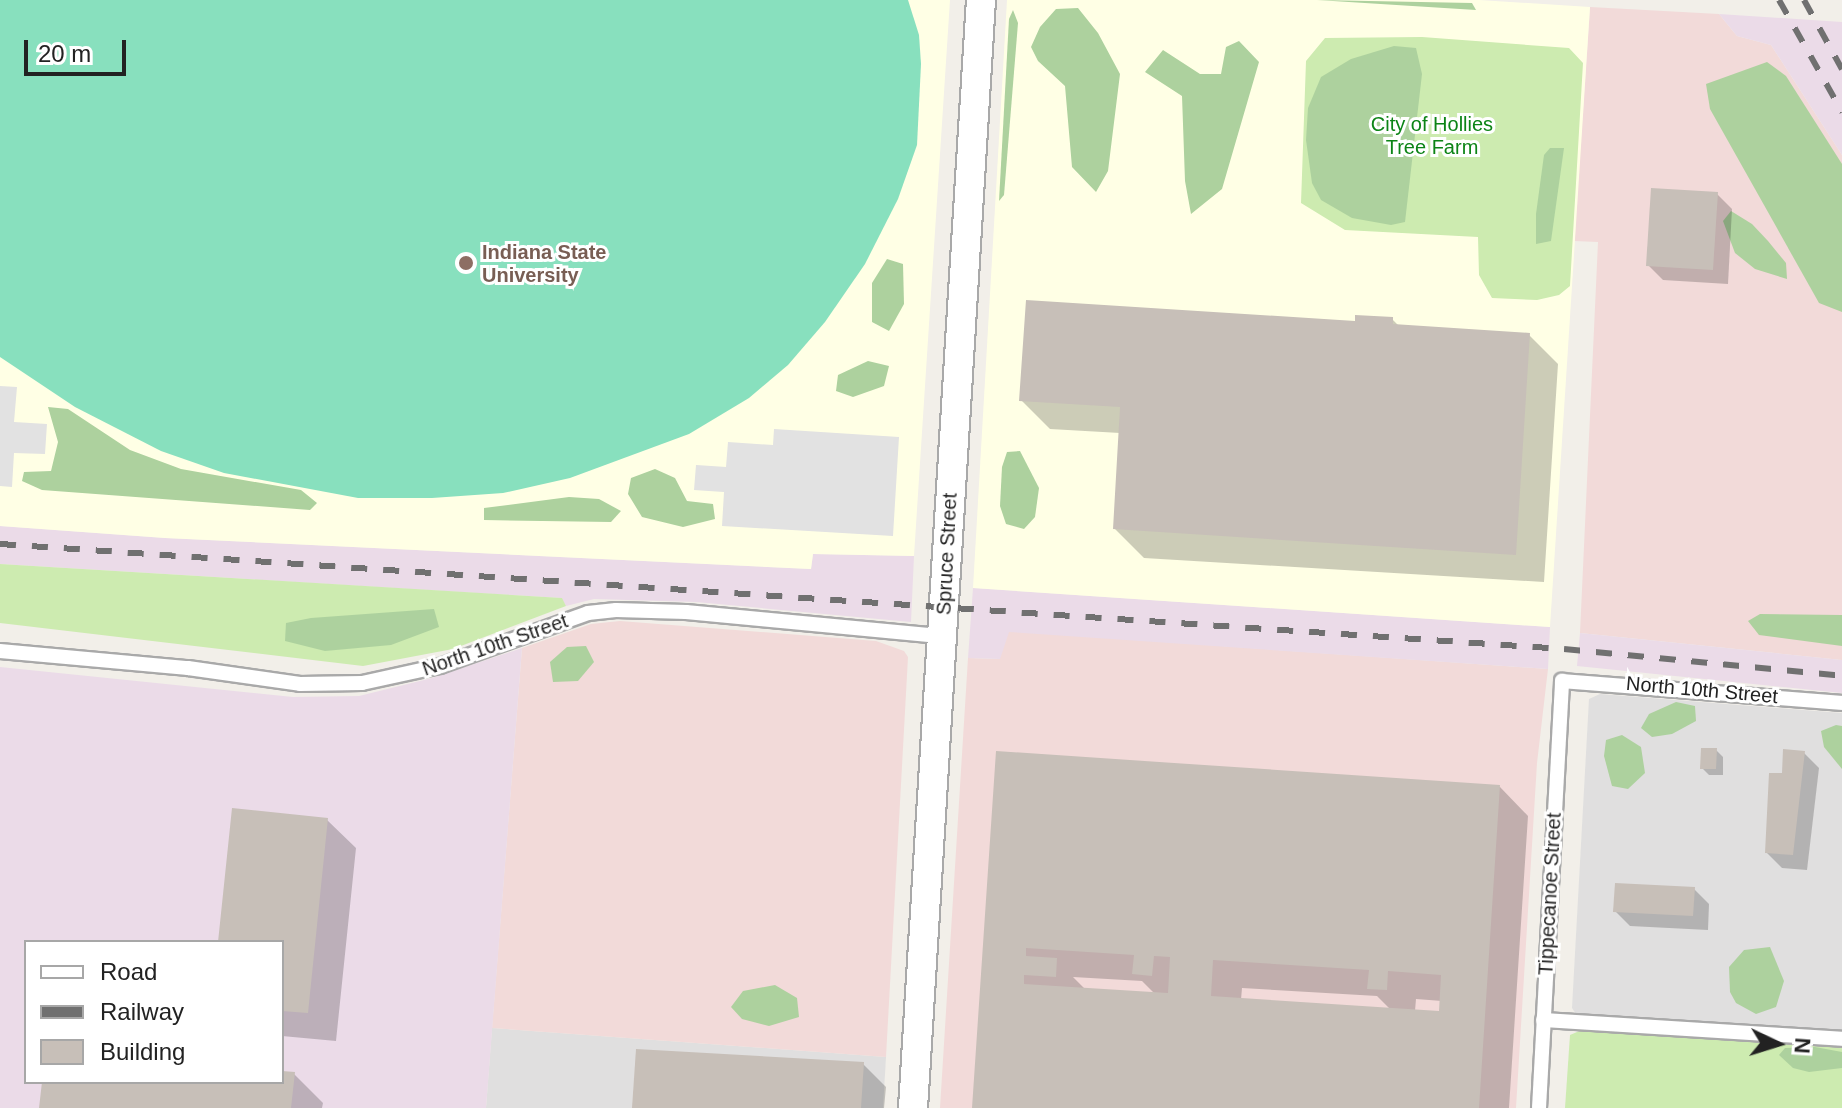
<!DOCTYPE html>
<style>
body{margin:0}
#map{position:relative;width:1842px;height:1108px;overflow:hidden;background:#f2efe9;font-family:Arial,sans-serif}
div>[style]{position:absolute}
.residential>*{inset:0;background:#e0dfdf}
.commercial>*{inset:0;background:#f2dad9}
.industrial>*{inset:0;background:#ebdbe8}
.education>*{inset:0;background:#ffffe5}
.grass>*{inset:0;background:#cdebb0}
.forest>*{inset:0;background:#add19e}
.pitch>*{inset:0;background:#88e0be}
.parking>*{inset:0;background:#e2e2e2}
.shadow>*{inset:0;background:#0003}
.building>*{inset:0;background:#c7bfb8}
.roads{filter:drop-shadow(2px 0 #a9a9a9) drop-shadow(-2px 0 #a9a9a9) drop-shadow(0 2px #a9a9a9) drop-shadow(0 -2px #a9a9a9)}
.lane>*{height:14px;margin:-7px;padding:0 7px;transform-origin:7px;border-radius:7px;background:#fff}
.street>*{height:28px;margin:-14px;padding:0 14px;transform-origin:14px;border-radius:14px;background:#fff}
.rail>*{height:6px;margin-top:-3px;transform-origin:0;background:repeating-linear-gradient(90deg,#707070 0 16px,transparent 0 32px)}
.dots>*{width:22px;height:22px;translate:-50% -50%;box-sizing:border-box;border:4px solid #fff;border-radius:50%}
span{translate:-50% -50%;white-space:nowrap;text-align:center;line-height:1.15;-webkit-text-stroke:6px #fff;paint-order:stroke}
.park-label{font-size:20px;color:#0c8416}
.education-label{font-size:20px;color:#785e54;font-weight:700}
.left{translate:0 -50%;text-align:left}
.street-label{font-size:20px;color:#222}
.legend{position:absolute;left:24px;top:940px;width:260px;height:144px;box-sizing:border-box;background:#fff;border:2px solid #a7a7a7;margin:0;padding:10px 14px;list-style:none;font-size:24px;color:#222}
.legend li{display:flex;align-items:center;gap:16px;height:40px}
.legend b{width:40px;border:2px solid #a7a7a7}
.north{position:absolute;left:1738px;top:1004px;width:80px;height:80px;-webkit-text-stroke:6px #fff;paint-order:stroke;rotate:94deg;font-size:22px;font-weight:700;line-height:32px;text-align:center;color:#222}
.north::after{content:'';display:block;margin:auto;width:28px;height:36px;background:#222;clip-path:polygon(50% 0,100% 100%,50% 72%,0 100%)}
.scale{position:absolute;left:24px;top:40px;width:102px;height:36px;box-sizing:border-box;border:4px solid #222;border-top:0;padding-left:10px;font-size:24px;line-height:28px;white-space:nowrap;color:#222;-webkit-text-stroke:6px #fff;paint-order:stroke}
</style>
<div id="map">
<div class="residential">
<i style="clip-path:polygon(1600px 694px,1842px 713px,1842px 1034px,1576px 1014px,1572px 1008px,1589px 699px)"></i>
<i style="clip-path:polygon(492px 1028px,886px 1057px,883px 1108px,486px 1108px)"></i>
</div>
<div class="commercial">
<i style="clip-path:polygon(1590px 7px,1719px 14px,1737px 36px,1771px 45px,1842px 155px,1842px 660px,1580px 633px,1598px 242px,1574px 241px)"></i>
<i style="clip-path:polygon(620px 621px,876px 641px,904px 651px,908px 657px,886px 1057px,492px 1028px,522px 648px,591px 624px)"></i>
<i style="clip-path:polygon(1008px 631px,1548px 669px,1537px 763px,1516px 1108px,940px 1108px,968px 658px,999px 659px)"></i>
</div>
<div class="industrial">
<i style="clip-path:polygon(1719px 14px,1842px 22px,1842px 155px,1771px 45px,1737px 36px)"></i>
<i style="clip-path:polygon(0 526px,165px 538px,811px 569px,813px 554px,914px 556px,911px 622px,696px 602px,594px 599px,566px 606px,561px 598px,0 564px)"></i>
<i style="clip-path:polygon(973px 588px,1550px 627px,1548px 669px,1009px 632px,1000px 659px,968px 658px)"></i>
<i style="clip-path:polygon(1580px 633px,1842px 660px,1842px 693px,1577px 666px)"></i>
<i style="clip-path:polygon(evenodd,522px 648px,486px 1108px,0 1108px,0 667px,293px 697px,359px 696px,432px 678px,522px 648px,26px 942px,282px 942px,282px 1082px,26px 1082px,26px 942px)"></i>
</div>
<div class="education">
<i style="clip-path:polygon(0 0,950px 0,914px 556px,813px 554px,811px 569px,165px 538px,0 526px)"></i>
<i style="clip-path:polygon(1007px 0,1479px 0,1590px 7px,1550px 627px,973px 588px)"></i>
</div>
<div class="grass">
<i style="clip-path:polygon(1422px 37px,1569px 48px,1583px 63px,1570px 286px,1559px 295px,1537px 300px,1492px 298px,1479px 275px,1478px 237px,1345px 230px,1301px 203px,1306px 61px,1325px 38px)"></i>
<i style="clip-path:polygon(0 564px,562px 598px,566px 606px,453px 649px,363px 666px,0 623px)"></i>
<i style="clip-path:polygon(1584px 1029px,1842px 1045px,1842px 1108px,1565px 1108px,1570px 1035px)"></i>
</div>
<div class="forest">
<i style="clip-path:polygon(1317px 0,1472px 3px,1476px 10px)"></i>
<i style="clip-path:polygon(1078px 8px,1098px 33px,1120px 74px,1108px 171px,1096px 192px,1072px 167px,1065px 86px,1038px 61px,1031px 47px,1040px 27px,1056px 9px)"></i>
<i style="clip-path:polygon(1013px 10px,1018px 23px,1004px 195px,999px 201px,1009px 19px)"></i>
<i style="clip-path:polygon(1239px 41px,1259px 62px,1222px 189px,1191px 214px,1185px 181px,1182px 96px,1145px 72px,1163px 50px,1200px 74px,1221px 74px,1226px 47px)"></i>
<i style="clip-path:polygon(1394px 46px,1416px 48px,1422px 74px,1405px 222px,1391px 225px,1352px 218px,1321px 200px,1312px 183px,1306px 140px,1308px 108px,1321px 77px,1351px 59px)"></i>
<i style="clip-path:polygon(1767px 62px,1786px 76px,1842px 164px,1842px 312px,1819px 303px,1710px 109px,1706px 84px)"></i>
<i style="clip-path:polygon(1550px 148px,1564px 148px,1551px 241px,1536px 244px,1536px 214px,1544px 155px)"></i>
<i style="clip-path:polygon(1731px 211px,1752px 224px,1768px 241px,1786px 263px,1787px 279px,1755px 269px,1735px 253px,1723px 221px)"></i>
<i style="clip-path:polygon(887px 259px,903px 264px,904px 304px,889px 331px,872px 322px,872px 283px)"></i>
<i style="clip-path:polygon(868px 361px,889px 366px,884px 386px,853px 397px,836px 391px,838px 375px)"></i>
<i style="clip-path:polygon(48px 407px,68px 409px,130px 450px,181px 469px,301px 490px,317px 503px,310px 510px,42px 490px,22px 481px,24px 472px,51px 471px,58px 442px)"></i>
<i style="clip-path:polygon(1020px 451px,1039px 488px,1035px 517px,1024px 529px,1006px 524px,1000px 506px,1002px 467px,1007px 452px)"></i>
<i style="clip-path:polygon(655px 469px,675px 478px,687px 501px,713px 504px,715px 519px,683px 527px,642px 517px,628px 494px,631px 478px)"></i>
<i style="clip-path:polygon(569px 497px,599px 499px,621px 511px,611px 522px,484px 520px,484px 508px)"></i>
<i style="clip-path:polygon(434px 609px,439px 627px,391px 645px,325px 651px,285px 641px,286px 623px,311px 618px)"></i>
<i style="clip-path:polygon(1760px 614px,1842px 615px,1842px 646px,1759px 635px,1748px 621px)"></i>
<i style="clip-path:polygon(586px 646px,594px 662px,578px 681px,553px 682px,550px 662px,567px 647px)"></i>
<i style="clip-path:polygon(1676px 702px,1695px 706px,1696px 721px,1672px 734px,1652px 737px,1641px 728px,1649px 714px)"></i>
<i style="clip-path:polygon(1836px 725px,1842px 726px,1842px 769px,1824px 747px,1821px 731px)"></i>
<i style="clip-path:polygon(1622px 735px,1641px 747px,1645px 773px,1628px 789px,1612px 786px,1604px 756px,1606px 740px)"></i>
<i style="clip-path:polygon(1770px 947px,1784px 981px,1776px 1007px,1756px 1014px,1736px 1003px,1730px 992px,1729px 967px,1744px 950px)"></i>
<i style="clip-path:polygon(775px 985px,797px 998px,799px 1017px,769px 1026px,742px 1019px,731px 1007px,743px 991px)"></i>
<i style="clip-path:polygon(1815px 1047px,1842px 1052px,1842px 1068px,1809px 1072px,1793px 1068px,1779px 1055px,1785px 1048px)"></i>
</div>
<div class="pitch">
<i style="clip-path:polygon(0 0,908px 0,919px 35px,921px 64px,917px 145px,898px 199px,865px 264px,825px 322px,788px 365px,749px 398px,689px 434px,570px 478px,503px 493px,432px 498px,358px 498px,224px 473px,161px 451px,75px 407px,0 357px)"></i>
</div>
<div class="parking">
<i style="clip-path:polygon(0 386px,17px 387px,14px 422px,47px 424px,45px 454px,14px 453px,12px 487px,0 486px)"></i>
<i style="clip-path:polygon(774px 429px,899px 437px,893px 536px,722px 526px,724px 492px,694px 490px,696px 465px,726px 467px,728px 442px,773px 445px)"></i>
</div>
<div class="shadow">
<i style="clip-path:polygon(1717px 194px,1732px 209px,1728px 284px,1663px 280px,1648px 265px)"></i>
<i style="clip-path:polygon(1392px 319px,1399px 326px,1529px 335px,1558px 364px,1544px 582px,1144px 558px,1115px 529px,1120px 433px,1050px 429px,1021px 400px,1356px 323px)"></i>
<i style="clip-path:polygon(1716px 750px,1723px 757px,1723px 775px,1709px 775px,1702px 768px)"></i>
<i style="clip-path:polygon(evenodd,998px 753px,1500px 787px,1528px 816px,1509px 1108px,974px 1108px,998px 753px,1073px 977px,1142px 981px,1155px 994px,1086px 990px,1073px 977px,998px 753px,1242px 988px,1377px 996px,1391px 1010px,1241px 1000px,1242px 988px,998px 753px,1416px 999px,1442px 1001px,1441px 1013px,1415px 1011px,1416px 999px)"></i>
<i style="clip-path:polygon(1804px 753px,1819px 768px,1807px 870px,1782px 868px,1767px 853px)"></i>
<i style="clip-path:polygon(327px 820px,356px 848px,336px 1041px,282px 1036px,282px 942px,220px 942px)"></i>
<i style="clip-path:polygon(1694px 889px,1709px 904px,1708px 930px,1630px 926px,1615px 911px)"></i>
<i style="clip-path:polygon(863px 1064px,886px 1087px,884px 1108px,634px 1108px)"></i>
<i style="clip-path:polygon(282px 1073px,294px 1074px,323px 1103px,322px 1108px,41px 1108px,44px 1082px,282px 1082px)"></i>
</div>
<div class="building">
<i style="clip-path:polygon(1651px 188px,1718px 192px,1713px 270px,1646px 266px)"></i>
<i style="clip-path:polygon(1026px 300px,1355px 321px,1355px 315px,1393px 317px,1393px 324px,1530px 333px,1516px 555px,1113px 529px,1120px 407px,1019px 401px)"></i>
<i style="clip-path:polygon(1701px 748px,1717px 748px,1716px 769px,1700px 769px)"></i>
<i style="clip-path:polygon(1783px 749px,1805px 751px,1793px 855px,1765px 853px,1769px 773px,1782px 773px)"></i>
<i style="clip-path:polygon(evenodd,996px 751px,1500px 785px,1479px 1108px,972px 1108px,996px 751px,1026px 948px,1134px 955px,1132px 974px,1152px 976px,1154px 956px,1170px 957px,1168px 993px,1024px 984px,1024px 975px,1056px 977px,1057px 958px,1026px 956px,1026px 948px,996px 751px,1213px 960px,1369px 970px,1367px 989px,1387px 990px,1388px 971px,1441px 975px,1439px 1011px,1211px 996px,1213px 960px)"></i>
<i style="clip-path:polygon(232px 808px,328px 818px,308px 1013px,282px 1011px,282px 942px,218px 942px)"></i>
<i style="clip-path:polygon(1615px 883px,1695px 887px,1693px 916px,1613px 912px)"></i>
<i style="clip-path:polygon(636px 1049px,864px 1062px,861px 1108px,632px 1108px)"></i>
<i style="clip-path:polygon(282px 1071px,295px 1072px,291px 1108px,39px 1108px,42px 1082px,282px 1082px)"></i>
</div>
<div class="roads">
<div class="lane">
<i style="left:0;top:651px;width:189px;rotate:5.2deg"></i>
<i style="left:188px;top:668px;width:113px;rotate:8.1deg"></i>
<i style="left:300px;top:684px;width:62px;rotate:-0.9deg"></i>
<i style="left:362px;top:683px;width:80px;rotate:-12.3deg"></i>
<i style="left:440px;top:666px;width:157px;rotate:-19.7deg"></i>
<i style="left:588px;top:613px;width:28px;rotate:-6deg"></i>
<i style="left:616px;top:610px;width:70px;rotate:1.6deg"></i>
<i style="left:686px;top:612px;width:257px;rotate:5.4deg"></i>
<i style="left:1543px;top:1020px;width:300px;rotate:3.6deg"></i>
<i style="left:1539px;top:1108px;width:428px;rotate:-86.9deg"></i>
<i style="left:1562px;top:681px;width:281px;rotate:4.5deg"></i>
</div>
<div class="street">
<i style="left:913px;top:1108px;width:1110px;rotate:-86.49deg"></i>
</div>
</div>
<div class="rail">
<i style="left:1779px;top:0;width:129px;rotate:60.6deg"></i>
<i style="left:1804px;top:0;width:79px;rotate:61.2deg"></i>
<i style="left:0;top:544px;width:1568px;rotate:3.84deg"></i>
<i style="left:1564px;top:649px;width:279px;rotate:5.5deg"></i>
</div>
<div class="dots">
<i style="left:466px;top:263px;background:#8d6e63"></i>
</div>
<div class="park-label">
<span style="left:1432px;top:136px">City of Hollies<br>Tree Farm</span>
</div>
<div class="education-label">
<span class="left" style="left:482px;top:264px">Indiana State<br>University</span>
</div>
<div class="street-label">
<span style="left:947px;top:554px;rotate:-87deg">Spruce Street</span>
<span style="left:495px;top:645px;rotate:-19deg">North 10th Street</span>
<span style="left:1702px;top:690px;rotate:5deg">North 10th Street</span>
<span style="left:1550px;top:894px;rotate:-87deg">Tippecanoe Street</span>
</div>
<ul class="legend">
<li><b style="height:10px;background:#fff"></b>Road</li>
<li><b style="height:10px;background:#707070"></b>Railway</li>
<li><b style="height:22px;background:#c7bfb8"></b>Building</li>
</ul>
<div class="north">N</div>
<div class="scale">20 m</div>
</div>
